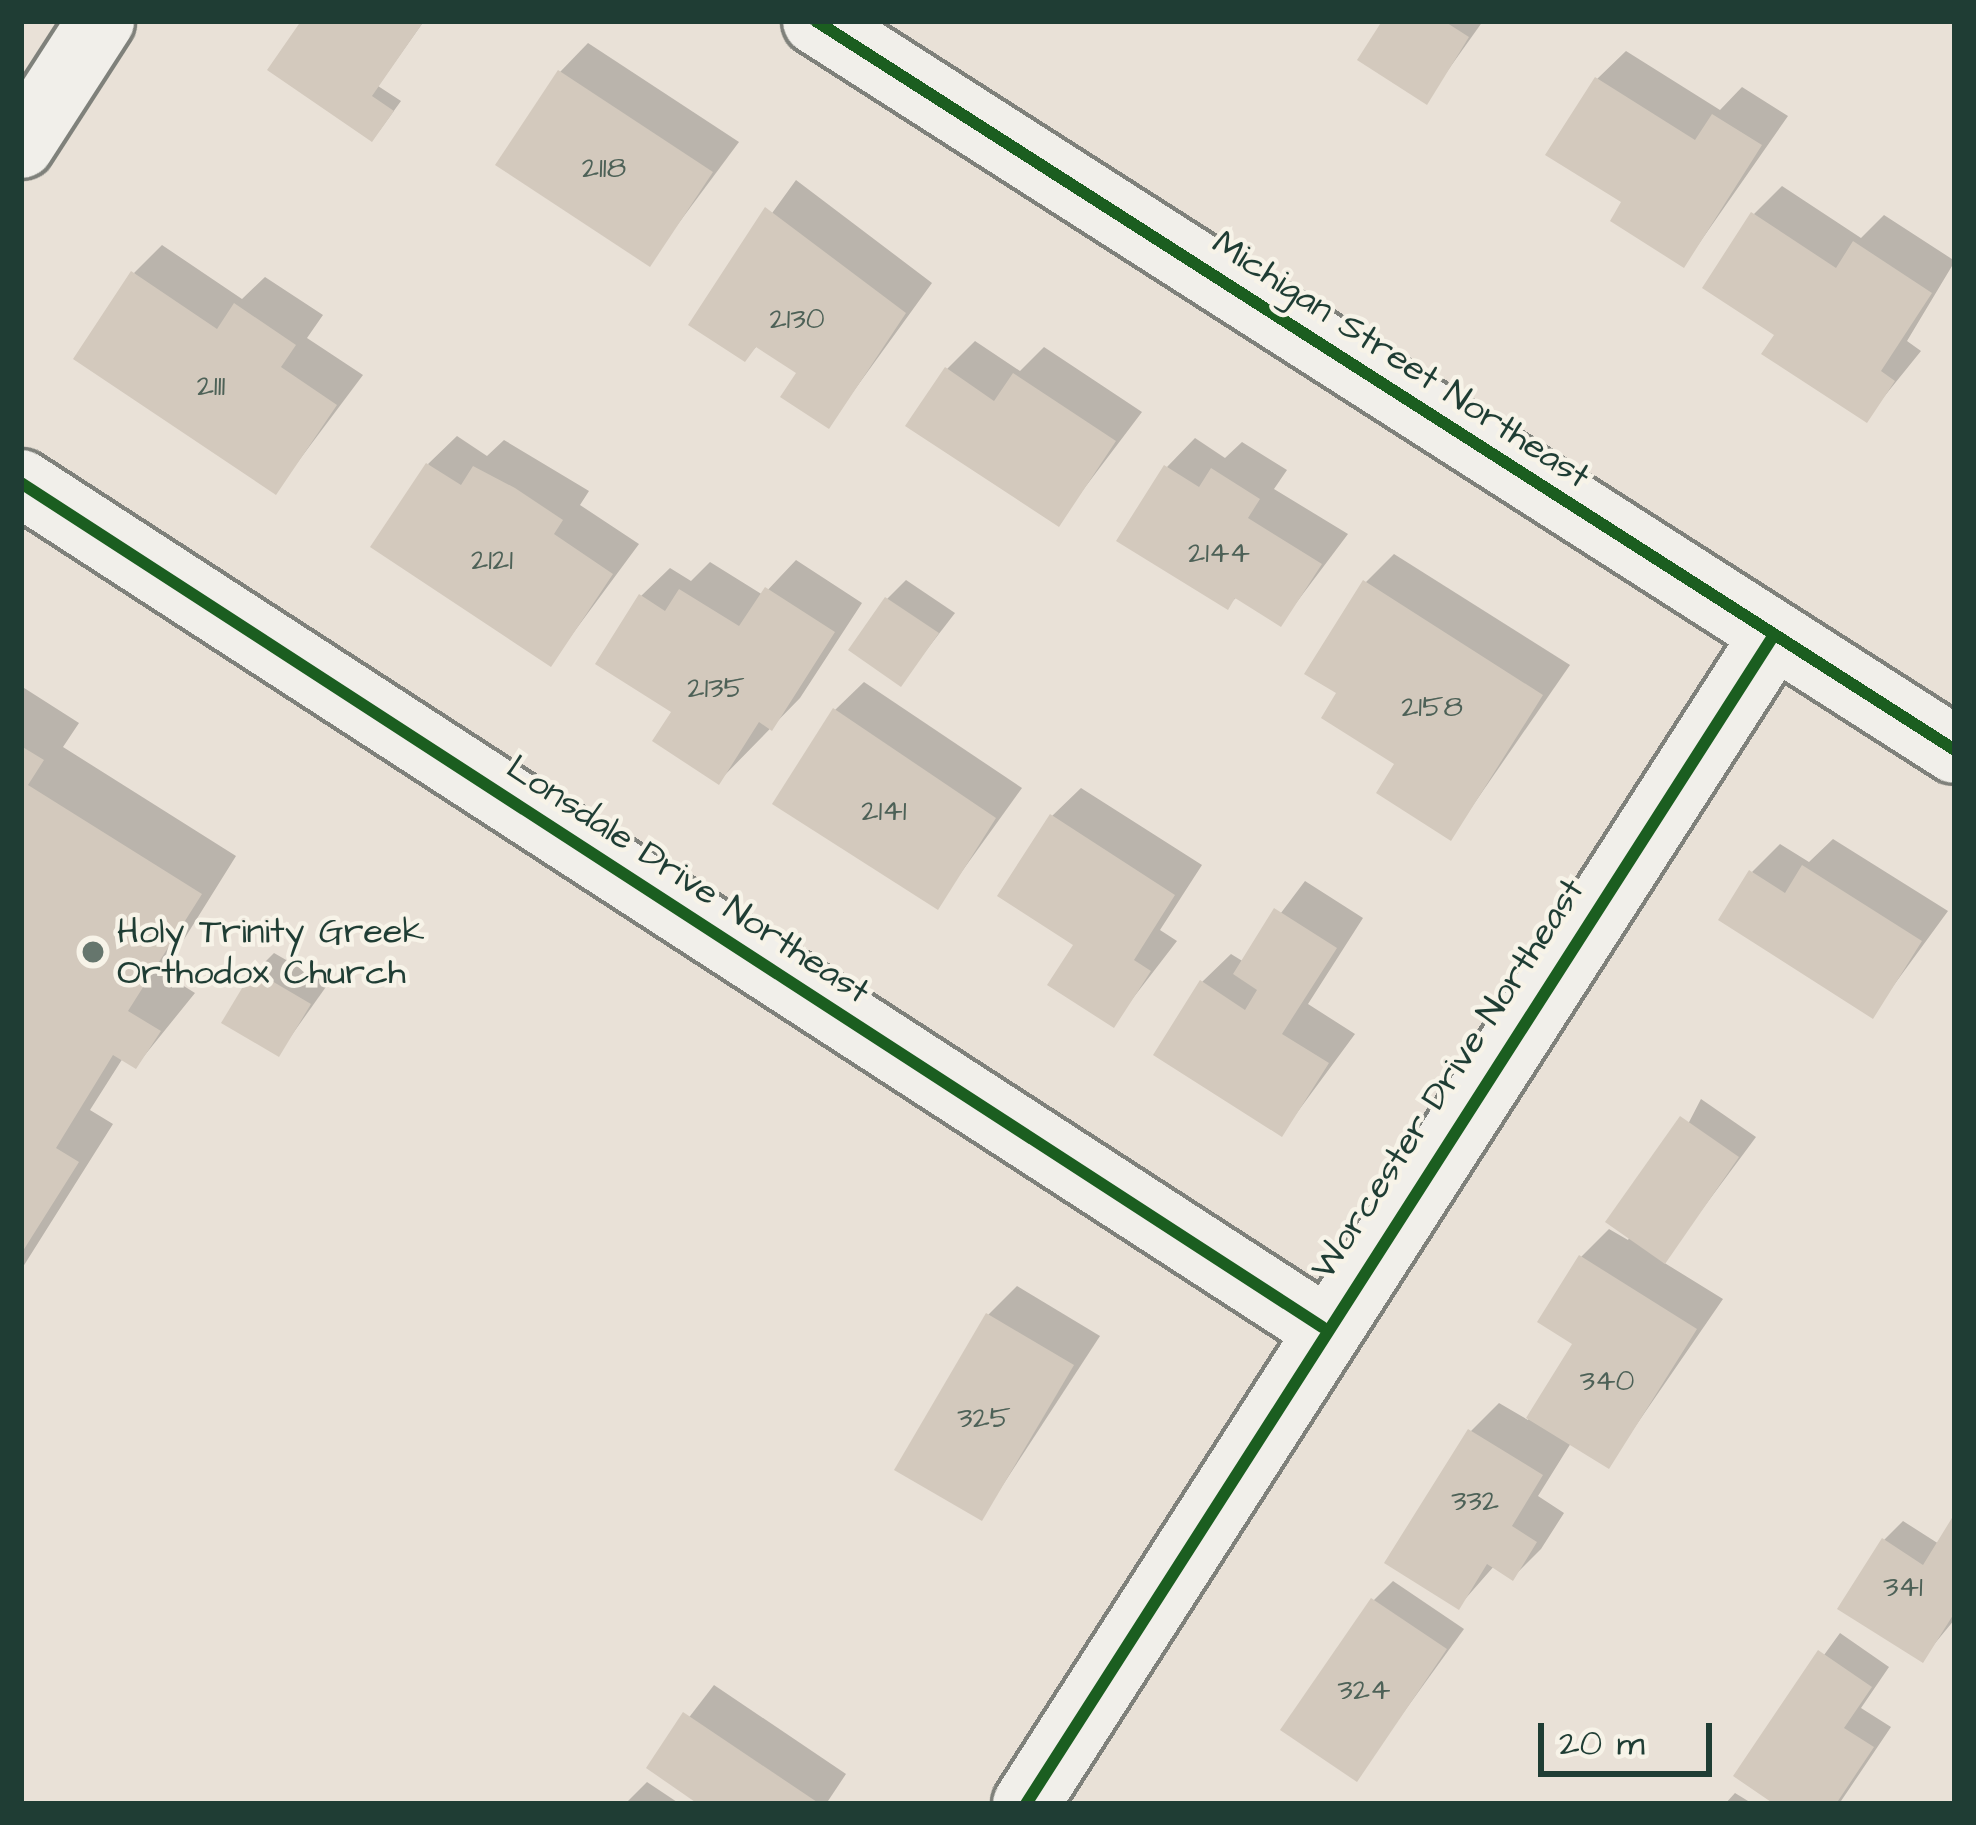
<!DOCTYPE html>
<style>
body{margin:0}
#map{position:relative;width:1976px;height:1825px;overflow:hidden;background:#e9e1d7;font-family:"Architects Daughter",sans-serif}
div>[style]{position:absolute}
.shadow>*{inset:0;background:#0003}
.building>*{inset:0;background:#d3c9bd}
.roads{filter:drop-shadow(3px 0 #7f817b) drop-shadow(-3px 0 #7f817b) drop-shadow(0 3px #7f817b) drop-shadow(0 -3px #7f817b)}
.minor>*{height:66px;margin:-33px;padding:0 33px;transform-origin:33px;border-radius:33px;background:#f1efea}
.major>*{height:66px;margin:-33px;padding:0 33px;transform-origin:33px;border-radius:33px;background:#f1efea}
.cycleway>*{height:12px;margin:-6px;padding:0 6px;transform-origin:6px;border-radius:6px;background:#1b5e20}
.dots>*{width:33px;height:33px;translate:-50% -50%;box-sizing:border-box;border:6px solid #f7f3e8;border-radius:50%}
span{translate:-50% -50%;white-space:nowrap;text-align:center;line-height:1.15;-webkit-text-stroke:9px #f7f3e8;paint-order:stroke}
.number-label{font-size:30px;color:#4d6157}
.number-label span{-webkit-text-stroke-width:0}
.street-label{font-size:36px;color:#1f3d34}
.poi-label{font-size:36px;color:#1f3d34}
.left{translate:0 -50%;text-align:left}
.frame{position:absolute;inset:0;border:24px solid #1f3d34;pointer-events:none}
.scale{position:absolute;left:1538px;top:1723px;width:174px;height:54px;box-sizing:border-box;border:6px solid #1f3d34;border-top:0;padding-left:15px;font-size:36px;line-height:42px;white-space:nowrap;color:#1f3d34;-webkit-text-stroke:9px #f7f3e8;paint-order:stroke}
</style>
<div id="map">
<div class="shadow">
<i style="clip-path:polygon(305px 21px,424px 21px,378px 86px,401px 101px,380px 130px)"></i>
<i style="clip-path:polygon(1385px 21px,1483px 21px,1426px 101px)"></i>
<i style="clip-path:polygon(588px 43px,739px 142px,649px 263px,560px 72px)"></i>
<i style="clip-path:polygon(1626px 51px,1720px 110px,1742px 87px,1788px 116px,1684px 265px,1625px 201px,1597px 79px)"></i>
<i style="clip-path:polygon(796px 180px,932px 283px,829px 425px,800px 372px,758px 345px,745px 358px,692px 324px)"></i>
<i style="clip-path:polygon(1782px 186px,1861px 238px,1884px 215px,1955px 261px,1907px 341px,1921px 351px,1866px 419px,1778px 334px,1754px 214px)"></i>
<i style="clip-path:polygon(162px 245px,242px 299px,265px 277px,323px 315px,307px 338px,363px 375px,276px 491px,134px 273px)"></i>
<i style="clip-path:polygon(975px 341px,1020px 371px,1044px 347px,1142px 412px,1058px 523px,947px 369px)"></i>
<i style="clip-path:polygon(457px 436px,487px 456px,504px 440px,589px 491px,580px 505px,639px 544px,551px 663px,428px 464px)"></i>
<i style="clip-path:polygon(1195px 438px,1225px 458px,1242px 442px,1287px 470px,1274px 489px,1348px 534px,1281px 623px,1238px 596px,1227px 606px,1167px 467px)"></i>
<i style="clip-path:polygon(1394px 554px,1570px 665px,1451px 837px,1340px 692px,1366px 582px)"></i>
<i style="clip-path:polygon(796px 560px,862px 603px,800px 698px,719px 781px,675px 711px,641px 596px,670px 568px,691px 581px,710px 562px,763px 595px)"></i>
<i style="clip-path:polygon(906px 580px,955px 613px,901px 683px,887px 599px)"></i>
<i style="clip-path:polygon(864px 682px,1022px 788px,937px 906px,835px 710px)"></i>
<i style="clip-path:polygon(21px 686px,79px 723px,63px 747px,236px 856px,163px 973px,195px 993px,136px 1066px,123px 1058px,90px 1110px,113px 1124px,21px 1270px)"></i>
<i style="clip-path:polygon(1081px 788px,1202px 865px,1160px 930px,1177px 941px,1113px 1024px,1052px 816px)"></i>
<i style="clip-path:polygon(1833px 839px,1948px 911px,1872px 1015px,1752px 872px,1780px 844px,1809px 862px)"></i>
<i style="clip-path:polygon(1305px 881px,1363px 918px,1308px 1004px,1355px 1034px,1282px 1133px,1202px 982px,1231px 954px,1244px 962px)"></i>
<i style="clip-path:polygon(274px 953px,328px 984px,279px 1053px,255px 972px)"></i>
<i style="clip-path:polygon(1701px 1099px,1756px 1137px,1663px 1262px,1723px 1299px,1608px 1466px,1571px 1443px,1538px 1496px,1564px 1513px,1541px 1549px,1513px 1577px,1495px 1565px,1459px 1606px,1471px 1431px,1499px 1403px,1528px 1420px,1576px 1343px,1581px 1257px,1609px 1229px,1628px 1240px)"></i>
<i style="clip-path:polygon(1017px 1286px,1100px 1336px,982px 1517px,988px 1315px)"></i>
<i style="clip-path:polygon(1955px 1519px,1955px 1619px,1922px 1659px,1884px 1540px,1903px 1521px,1939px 1544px)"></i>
<i style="clip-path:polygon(1393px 1581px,1464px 1629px,1356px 1778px,1374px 1600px)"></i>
<i style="clip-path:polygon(1840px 1633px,1889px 1667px,1861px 1708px,1891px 1727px,1839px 1804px,1780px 1804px,1737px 1775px)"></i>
<i style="clip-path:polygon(714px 1685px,846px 1774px,826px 1804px,703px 1804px,650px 1768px)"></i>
<i style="clip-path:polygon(647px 1782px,680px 1804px,625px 1804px)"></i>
<i style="clip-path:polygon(1735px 1793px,1753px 1804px,1725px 1804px)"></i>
</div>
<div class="building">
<i style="clip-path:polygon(301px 21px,424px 21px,372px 96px,394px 111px,372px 142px,267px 70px)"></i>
<i style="clip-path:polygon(1382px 21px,1444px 21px,1469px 37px,1427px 105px,1357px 60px)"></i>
<i style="clip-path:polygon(558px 70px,713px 172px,650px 267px,495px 165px)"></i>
<i style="clip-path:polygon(1595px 77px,1695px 140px,1712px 114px,1762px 145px,1684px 268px,1610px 221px,1621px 202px,1545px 155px)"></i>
<i style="clip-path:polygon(765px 207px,906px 313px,829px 429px,780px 397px,796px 373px,756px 347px,745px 362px,688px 325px)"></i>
<i style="clip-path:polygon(1751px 212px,1836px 268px,1853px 241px,1932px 293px,1881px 371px,1895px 381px,1867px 423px,1761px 354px,1774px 335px,1702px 288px)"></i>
<i style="clip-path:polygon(131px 271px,217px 329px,234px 303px,296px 345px,281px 367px,337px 405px,276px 495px,73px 359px)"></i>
<i style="clip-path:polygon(945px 367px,994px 401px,1013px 373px,1116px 441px,1059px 527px,905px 426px)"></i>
<i style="clip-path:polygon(426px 463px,461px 485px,473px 466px,515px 488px,563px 520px,554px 534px,613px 574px,551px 667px,370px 547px)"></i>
<i style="clip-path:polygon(1164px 465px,1199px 487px,1211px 468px,1260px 499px,1248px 518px,1322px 564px,1281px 627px,1235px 598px,1228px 610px,1116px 541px)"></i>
<i style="clip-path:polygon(1363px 580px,1543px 695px,1451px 841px,1376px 793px,1394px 764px,1321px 718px,1336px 693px,1304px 674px)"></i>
<i style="clip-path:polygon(765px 587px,835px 632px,772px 731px,759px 722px,719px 785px,652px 741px,671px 712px,595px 664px,639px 594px,665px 611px,679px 589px,739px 626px)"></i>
<i style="clip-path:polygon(885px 597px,939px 633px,901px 687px,848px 650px)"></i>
<i style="clip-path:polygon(833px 708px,996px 818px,938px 910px,772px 804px)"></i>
<i style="clip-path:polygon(21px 746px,44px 760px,28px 785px,202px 894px,128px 1011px,161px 1031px,136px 1069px,113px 1055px,56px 1148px,79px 1162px,21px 1254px)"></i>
<i style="clip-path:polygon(1050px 814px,1175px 895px,1134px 960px,1151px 971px,1114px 1028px,1047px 985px,1073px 945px,997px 896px)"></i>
<i style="clip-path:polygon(1802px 865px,1922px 941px,1873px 1019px,1718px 920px,1749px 870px,1785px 893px)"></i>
<i style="clip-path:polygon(1274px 908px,1337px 948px,1282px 1034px,1329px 1063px,1282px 1137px,1153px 1055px,1200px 980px,1245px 1010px,1257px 990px,1233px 974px)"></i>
<i style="clip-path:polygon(253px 970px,311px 1004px,279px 1057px,221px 1023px)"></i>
<i style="clip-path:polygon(1680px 1116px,1739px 1157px,1665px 1264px,1605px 1222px)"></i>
<i style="clip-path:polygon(1579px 1255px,1697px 1329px,1609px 1469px,1526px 1418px,1572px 1344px,1537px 1322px)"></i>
<i style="clip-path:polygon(986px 1313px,1074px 1365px,982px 1521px,894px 1470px)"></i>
<i style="clip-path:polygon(1468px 1429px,1543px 1475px,1512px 1526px,1537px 1542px,1513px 1581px,1487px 1564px,1459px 1610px,1384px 1563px)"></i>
<i style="clip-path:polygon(1955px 1513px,1955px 1612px,1923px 1663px,1837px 1609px,1882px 1538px,1923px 1565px)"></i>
<i style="clip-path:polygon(1371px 1598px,1447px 1649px,1357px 1782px,1280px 1730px)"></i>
<i style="clip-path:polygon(1818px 1650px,1872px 1687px,1844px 1728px,1874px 1747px,1836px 1804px,1774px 1804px,1733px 1776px)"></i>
<i style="clip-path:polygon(683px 1712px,820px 1804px,698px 1804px,646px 1768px)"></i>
</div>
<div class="roads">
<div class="minor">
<i style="left:21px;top:145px;width:148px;rotate:-57.2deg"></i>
<i style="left:21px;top:483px;width:1551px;rotate:32.97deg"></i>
<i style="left:1026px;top:1804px;width:1388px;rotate:-57.39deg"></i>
</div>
<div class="major">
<i style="left:816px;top:21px;width:1352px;rotate:32.62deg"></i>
</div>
</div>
<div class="cycleway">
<i style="left:816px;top:21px;width:1352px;rotate:32.62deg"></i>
<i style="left:21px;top:483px;width:1551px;rotate:32.97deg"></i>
<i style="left:1026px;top:1804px;width:1388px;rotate:-57.39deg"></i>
</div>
<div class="dots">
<i style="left:93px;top:952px;background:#66766d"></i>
</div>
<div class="number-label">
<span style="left:604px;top:168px">2118</span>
<span style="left:797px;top:319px">2130</span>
<span style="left:211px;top:386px">2111</span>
<span style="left:1219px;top:553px">2144</span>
<span style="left:492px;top:560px">2121</span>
<span style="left:716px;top:688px">2135</span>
<span style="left:1432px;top:707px">2158</span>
<span style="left:884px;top:811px">2141</span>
<span style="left:1607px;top:1381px">340</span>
<span style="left:984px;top:1418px">325</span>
<span style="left:1475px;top:1501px">332</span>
<span style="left:1903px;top:1587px">341</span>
<span style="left:1364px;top:1690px">324</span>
</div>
<div class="street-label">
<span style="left:1401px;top:360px;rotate:33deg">Michigan Street Northeast</span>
<span style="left:688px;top:880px;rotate:33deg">Lonsdale Drive Northeast</span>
<span style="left:1448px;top:1079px;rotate:-57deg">Worcester Drive Northeast</span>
</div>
<div class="poi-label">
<span class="left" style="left:117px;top:952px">Holy Trinity Greek<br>Orthodox Church</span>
</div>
<div class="frame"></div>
<div class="scale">20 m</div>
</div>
